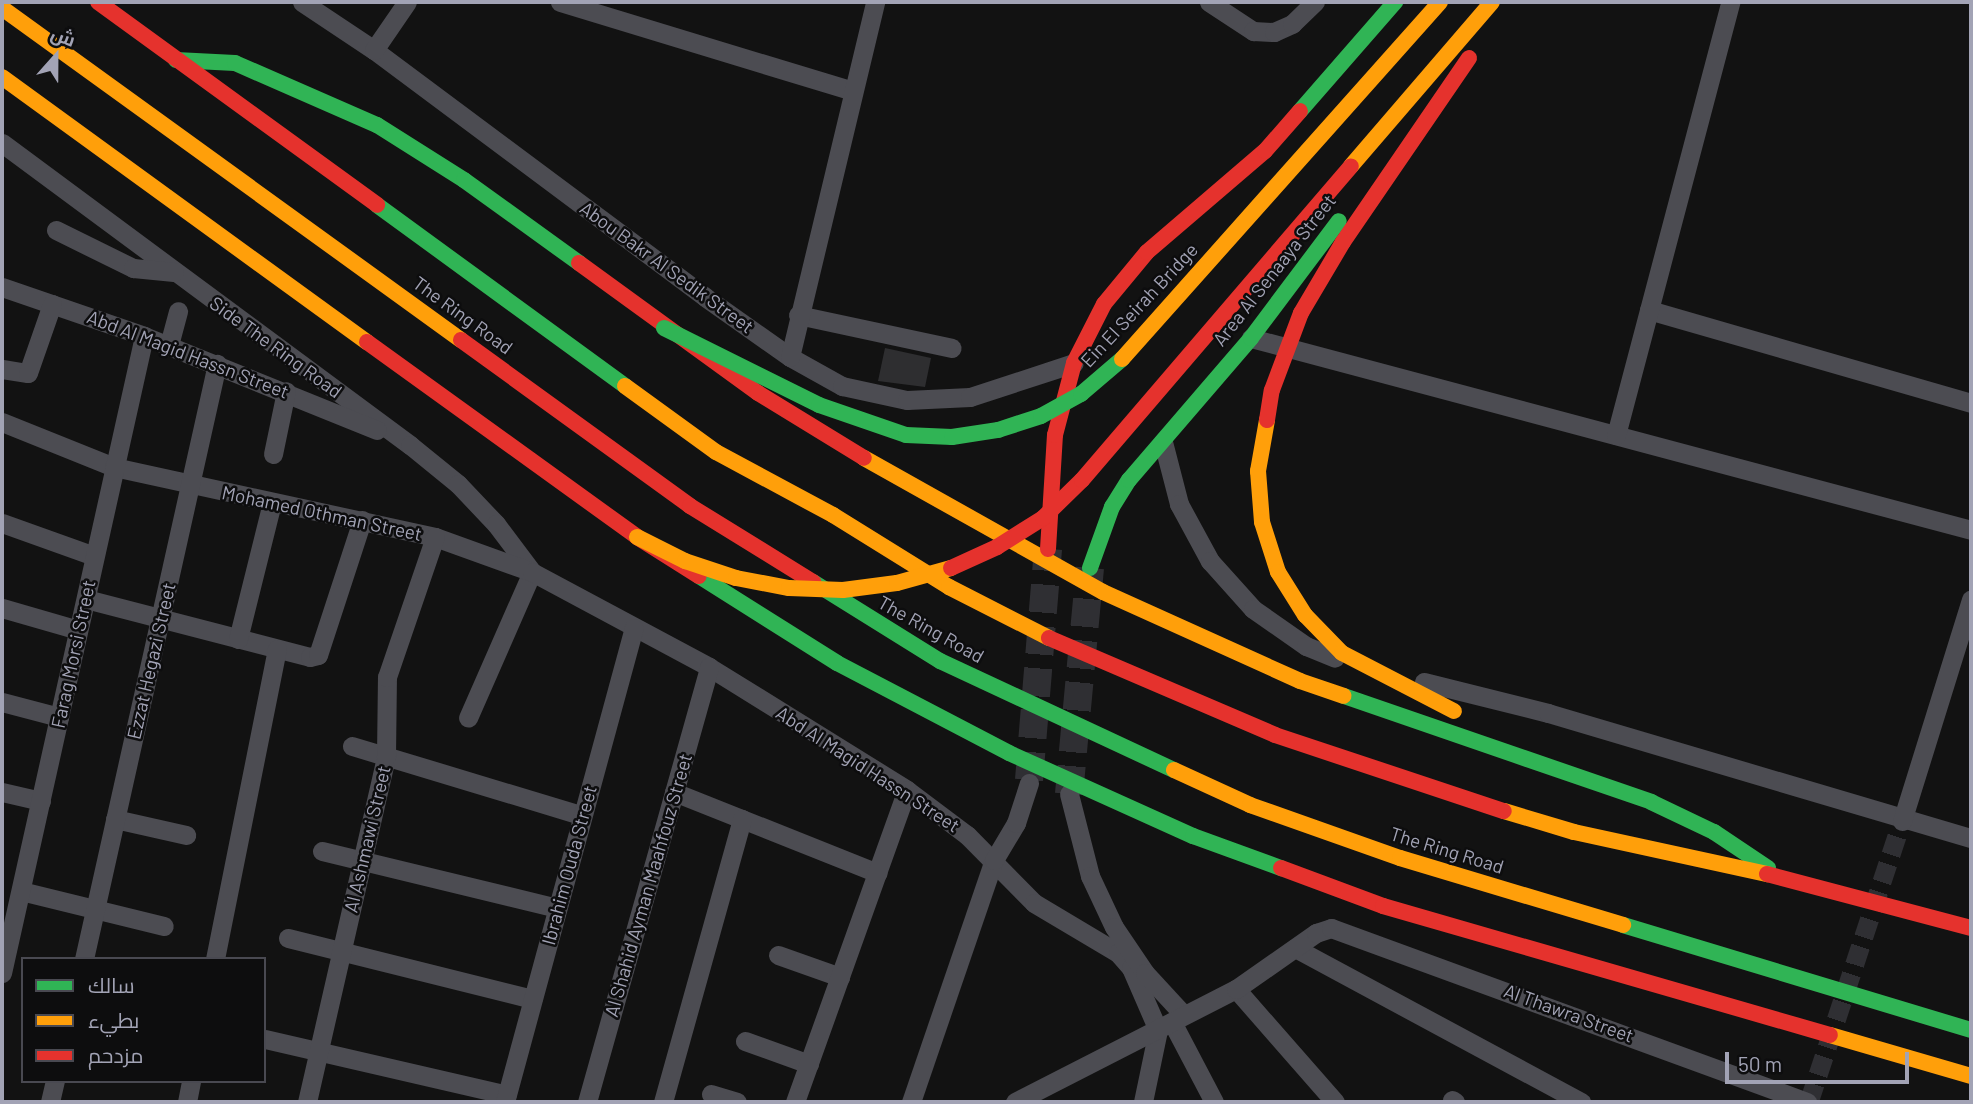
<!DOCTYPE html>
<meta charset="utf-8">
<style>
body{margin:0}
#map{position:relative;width:1973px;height:1104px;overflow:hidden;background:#121212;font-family:Barlow,Cairo,sans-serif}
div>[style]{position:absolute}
.building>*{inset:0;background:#2e2e30}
.street-tunnel>*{height:19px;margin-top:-9.5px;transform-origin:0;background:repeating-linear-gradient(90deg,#2f2f33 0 19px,transparent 0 29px)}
.secondary-tunnel>*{height:28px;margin-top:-14px;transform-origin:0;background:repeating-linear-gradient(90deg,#2f2f33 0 28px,transparent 0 42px)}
.street>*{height:19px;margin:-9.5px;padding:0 9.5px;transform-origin:9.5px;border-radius:9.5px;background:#4c4c52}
.fast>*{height:16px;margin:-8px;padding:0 8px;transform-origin:8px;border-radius:8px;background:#30b455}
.slow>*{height:16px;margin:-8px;padding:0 8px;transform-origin:8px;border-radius:8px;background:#ff9f0a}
.jam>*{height:16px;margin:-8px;padding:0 8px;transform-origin:8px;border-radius:8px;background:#e5322d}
.fast-bridge>*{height:16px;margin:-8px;padding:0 8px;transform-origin:8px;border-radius:8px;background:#30b455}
.slow-bridge>*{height:16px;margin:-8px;padding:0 8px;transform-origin:8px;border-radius:8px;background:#ff9f0a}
.jam-bridge>*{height:16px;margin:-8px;padding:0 8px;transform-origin:8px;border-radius:8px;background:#e5322d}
span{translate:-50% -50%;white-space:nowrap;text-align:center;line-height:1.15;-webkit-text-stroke:5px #0d0d0e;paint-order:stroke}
.street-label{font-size:19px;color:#a2a3b5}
.frame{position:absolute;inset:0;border:4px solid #a2a3b5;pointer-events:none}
.legend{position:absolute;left:21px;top:957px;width:245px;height:126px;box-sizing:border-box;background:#0d0d0e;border:2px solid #494951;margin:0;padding:9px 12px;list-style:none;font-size:21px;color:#a2a3b5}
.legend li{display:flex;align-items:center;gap:14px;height:35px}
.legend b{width:35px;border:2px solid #494951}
.north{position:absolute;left:21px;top:21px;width:70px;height:70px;-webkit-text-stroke:5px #0d0d0e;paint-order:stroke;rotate:21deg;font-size:19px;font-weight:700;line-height:28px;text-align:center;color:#a2a3b5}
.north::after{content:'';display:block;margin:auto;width:24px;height:32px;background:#a2a3b5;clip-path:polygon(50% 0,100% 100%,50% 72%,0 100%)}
.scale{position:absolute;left:1725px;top:1052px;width:184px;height:32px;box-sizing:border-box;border:4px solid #a2a3b5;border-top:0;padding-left:9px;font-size:21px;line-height:24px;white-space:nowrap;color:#a2a3b5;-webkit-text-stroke:5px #0d0d0e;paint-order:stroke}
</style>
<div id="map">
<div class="building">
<i style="clip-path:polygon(885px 348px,931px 358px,925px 387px,878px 381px)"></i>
</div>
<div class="street-tunnel">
<i style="left:1809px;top:1102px;width:296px;rotate:-71.7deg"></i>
</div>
<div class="secondary-tunnel">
<i style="left:1029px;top:780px;width:232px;rotate:-85.3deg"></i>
<i style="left:1069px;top:794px;width:227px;rotate:-84.7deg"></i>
</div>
<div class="street">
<i style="left:302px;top:2px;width:87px;rotate:33.7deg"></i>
<i style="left:374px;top:50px;width:413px;rotate:36.7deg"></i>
<i style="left:705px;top:297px;width:104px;rotate:35.2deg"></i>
<i style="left:790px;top:357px;width:60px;rotate:29.1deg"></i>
<i style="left:842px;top:386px;width:66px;rotate:12.2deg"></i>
<i style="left:907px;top:400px;width:63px;rotate:-2.7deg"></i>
<i style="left:970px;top:397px;width:109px;rotate:-18.1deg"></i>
<i style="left:560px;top:2px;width:306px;rotate:16.9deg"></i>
<i style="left:1209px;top:2px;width:53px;rotate:33.4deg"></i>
<i style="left:1253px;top:31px;width:21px;rotate:3deg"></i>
<i style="left:1274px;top:32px;width:20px;rotate:-24deg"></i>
<i style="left:1292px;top:24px;width:32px;rotate:-44deg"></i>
<i style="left:374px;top:50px;width:58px;rotate:-55.5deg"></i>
<i style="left:2px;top:143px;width:508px;rotate:36.51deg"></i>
<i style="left:410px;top:445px;width:62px;rotate:39.1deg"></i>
<i style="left:458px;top:484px;width:55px;rotate:46.5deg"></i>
<i style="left:496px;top:524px;width:60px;rotate:53.1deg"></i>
<i style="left:532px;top:572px;width:159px;rotate:113.7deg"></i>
<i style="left:56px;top:230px;width:86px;rotate:26.3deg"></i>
<i style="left:133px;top:268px;width:41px;rotate:5.6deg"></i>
<i style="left:2px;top:287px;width:150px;rotate:19deg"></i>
<i style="left:144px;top:336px;width:251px;rotate:22deg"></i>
<i style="left:1649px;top:310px;width:335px;rotate:16.1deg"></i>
<i style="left:798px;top:315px;width:157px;rotate:12.1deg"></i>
<i style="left:1251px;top:338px;width:745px;rotate:14.93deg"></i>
<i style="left:169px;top:345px;width:35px;rotate:-75deg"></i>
<i style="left:790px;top:357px;width:365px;rotate:-76.5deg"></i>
<i style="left:2px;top:369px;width:26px;rotate:9deg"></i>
<i style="left:28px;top:373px;width:73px;rotate:-70.8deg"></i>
<i style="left:2px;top:422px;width:121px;rotate:21.9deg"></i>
<i style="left:114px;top:467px;width:329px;rotate:12.3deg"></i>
<i style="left:435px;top:537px;width:103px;rotate:19.8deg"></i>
<i style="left:532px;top:572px;width:201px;rotate:28.2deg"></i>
<i style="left:709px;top:667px;width:233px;rotate:31.8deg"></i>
<i style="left:907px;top:790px;width:75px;rotate:36.9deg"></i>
<i style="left:967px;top:835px;width:95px;rotate:45.4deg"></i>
<i style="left:1034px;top:903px;width:98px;rotate:30.8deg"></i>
<i style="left:1118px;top:953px;width:20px;rotate:49deg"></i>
<i style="left:1131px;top:968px;width:68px;rotate:66.5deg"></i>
<i style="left:1158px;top:1030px;width:74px;rotate:101.8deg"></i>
<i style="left:1616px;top:435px;width:448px;rotate:-75.2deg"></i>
<i style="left:1163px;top:442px;width:64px;rotate:75.5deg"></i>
<i style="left:1179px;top:504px;width:65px;rotate:61.5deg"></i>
<i style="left:1210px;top:561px;width:64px;rotate:48.1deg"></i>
<i style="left:1253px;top:609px;width:65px;rotate:34.9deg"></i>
<i style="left:1306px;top:646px;width:31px;rotate:22deg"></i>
<i style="left:273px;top:454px;width:64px;rotate:-78.3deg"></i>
<i style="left:2px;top:523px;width:98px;rotate:19.7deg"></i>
<i style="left:86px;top:599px;width:231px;rotate:14.5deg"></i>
<i style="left:310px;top:657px;width:8px;rotate:-14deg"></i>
<i style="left:318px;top:655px;width:142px;rotate:-71.9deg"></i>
<i style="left:2px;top:608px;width:79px;rotate:16.1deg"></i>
<i style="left:238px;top:639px;width:140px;rotate:-76deg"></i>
<i style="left:1424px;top:682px;width:128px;rotate:14deg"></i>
<i style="left:1548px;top:713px;width:441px;rotate:16.5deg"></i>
<i style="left:2px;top:702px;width:59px;rotate:14.7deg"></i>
<i style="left:352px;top:746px;width:239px;rotate:16.8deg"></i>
<i style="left:2px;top:792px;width:40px;rotate:13deg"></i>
<i style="left:674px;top:792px;width:219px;rotate:21.7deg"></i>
<i style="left:1069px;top:794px;width:85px;rotate:75.6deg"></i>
<i style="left:1090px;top:876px;width:56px;rotate:64.8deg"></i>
<i style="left:1114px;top:927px;width:55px;rotate:56deg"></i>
<i style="left:1145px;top:973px;width:56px;rotate:47.2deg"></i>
<i style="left:115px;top:819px;width:73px;rotate:12.7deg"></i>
<i style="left:1902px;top:821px;width:232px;rotate:-72.7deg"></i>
<i style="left:322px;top:851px;width:242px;rotate:13.6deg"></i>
<i style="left:21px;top:891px;width:147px;rotate:13.8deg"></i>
<i style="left:288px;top:938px;width:252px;rotate:14deg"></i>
<i style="left:1295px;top:948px;width:325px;rotate:28.3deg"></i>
<i style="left:778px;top:955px;width:66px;rotate:19.5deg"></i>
<i style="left:84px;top:959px;width:610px;rotate:-77.4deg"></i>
<i style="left:215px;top:959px;width:316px;rotate:-78.7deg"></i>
<i style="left:2px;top:973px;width:653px;rotate:-77.43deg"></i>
<i style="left:1236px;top:989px;width:150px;rotate:48.8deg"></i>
<i style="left:1172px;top:1022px;width:90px;rotate:62.3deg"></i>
<i style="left:265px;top:1039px;width:248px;rotate:13deg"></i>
<i style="left:745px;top:1041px;width:68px;rotate:19.8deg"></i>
<i style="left:711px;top:1094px;width:27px;rotate:17deg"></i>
<i style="left:1452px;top:1100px;width:4px;rotate:34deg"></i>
<i style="left:50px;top:1102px;width:22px;rotate:-77deg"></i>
<i style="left:187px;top:1102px;width:21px;rotate:-79deg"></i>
<i style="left:307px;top:1102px;width:355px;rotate:-77.1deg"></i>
<i style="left:386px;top:756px;width:79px;rotate:-89.3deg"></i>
<i style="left:387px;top:677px;width:148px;rotate:-71.1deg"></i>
<i style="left:505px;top:1102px;width:491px;rotate:-74.8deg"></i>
<i style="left:587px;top:1102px;width:452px;rotate:-74.3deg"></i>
<i style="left:663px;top:1102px;width:294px;rotate:-74.4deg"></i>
<i style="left:795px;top:1102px;width:331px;rotate:-70.3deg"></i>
<i style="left:911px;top:1102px;width:256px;rotate:-71.1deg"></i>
<i style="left:994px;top:860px;width:43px;rotate:-59.3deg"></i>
<i style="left:1016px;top:823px;width:42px;rotate:-72deg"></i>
<i style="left:1015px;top:1102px;width:248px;rotate:-27.1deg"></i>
<i style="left:1236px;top:989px;width:98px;rotate:-35deg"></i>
<i style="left:1316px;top:933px;width:16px;rotate:-18deg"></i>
<i style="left:1331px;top:928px;width:507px;rotate:20.08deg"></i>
</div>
<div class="fast">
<i style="left:176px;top:60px;width:59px;rotate:2.9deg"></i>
<i style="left:235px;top:63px;width:155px;rotate:23.6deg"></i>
<i style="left:377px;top:125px;width:103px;rotate:32.3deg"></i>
<i style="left:464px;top:180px;width:142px;rotate:35.8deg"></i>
<i style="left:1300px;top:111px;width:145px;rotate:-48.9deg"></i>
<i style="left:377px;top:205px;width:307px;rotate:36.1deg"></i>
<i style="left:1090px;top:568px;width:65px;rotate:-70.2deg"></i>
<i style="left:1112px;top:507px;width:32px;rotate:-58deg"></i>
<i style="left:1129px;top:480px;width:187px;rotate:-49.3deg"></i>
<i style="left:1251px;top:338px;width:146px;rotate:-53.1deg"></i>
<i style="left:699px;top:576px;width:163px;rotate:32.2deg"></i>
<i style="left:837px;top:663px;width:194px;rotate:27.6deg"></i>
<i style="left:813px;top:582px;width:150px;rotate:31.9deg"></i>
<i style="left:940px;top:661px;width:258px;rotate:25deg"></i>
<i style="left:1344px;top:696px;width:325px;rotate:19deg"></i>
<i style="left:1651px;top:802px;width:70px;rotate:25.5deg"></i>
<i style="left:1714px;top:832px;width:65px;rotate:33.7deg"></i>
<i style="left:1623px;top:925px;width:363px;rotate:16.8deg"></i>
</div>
<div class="slow">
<i style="left:2px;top:8px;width:566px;rotate:35.88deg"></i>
<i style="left:2px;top:77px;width:451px;rotate:36deg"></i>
<i style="left:625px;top:386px;width:112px;rotate:36deg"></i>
<i style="left:716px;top:452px;width:133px;rotate:28.3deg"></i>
<i style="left:833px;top:515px;width:137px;rotate:31.8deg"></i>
<i style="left:949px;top:587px;width:112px;rotate:27deg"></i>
<i style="left:864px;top:458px;width:274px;rotate:29.3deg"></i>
<i style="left:1103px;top:592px;width:216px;rotate:24.3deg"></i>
<i style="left:1300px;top:681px;width:46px;rotate:18.8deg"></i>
<i style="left:1174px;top:770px;width:84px;rotate:24.7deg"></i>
<i style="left:1250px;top:805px;width:159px;rotate:19.5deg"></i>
<i style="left:1400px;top:858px;width:233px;rotate:16.7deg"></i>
<i style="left:1504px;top:811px;width:73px;rotate:16.7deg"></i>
<i style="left:1574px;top:832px;width:198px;rotate:12.3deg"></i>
</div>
<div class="jam">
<i style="left:98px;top:2px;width:345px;rotate:36deg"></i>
<i style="left:579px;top:263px;width:221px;rotate:36deg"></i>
<i style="left:758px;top:393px;width:124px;rotate:31.5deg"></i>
<i style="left:461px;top:340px;width:283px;rotate:35.9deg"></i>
<i style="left:690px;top:506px;width:145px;rotate:31.7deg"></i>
<i style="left:367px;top:342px;width:333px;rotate:35.8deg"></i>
<i style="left:637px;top:537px;width:73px;rotate:32.2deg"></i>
<i style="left:1048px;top:549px;width:114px;rotate:-86.5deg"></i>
<i style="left:1055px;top:435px;width:74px;rotate:-75.2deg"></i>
<i style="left:1074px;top:363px;width:66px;rotate:-63deg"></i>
<i style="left:1104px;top:304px;width:67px;rotate:-50.4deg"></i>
<i style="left:1147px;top:252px;width:155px;rotate:-40.6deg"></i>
<i style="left:1265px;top:151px;width:53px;rotate:-48.8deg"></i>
<i style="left:1049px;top:638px;width:246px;rotate:23.2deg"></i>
<i style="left:1275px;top:735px;width:241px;rotate:18.4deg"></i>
<i style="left:1767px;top:874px;width:211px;rotate:14.8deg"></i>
</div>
<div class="fast-bridge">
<i style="left:664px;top:328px;width:173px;rotate:26.4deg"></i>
<i style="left:819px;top:405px;width:92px;rotate:19deg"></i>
<i style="left:906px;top:435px;width:46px;rotate:2.5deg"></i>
<i style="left:952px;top:437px;width:47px;rotate:-8.7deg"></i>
<i style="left:998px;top:430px;width:45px;rotate:-18deg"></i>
<i style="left:1041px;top:416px;width:46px;rotate:-28.8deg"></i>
<i style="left:1081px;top:394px;width:54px;rotate:-40.5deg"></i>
<i style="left:1009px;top:753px;width:202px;rotate:24.3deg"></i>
<i style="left:1193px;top:836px;width:94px;rotate:20deg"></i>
</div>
<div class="slow-bridge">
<i style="left:1351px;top:166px;width:216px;rotate:-49.3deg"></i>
<i style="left:1122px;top:359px;width:478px;rotate:-48.3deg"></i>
<i style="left:1267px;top:420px;width:52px;rotate:100deg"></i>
<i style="left:1258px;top:471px;width:51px;rotate:85.5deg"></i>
<i style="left:1262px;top:522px;width:52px;rotate:72.3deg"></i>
<i style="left:1278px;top:572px;width:51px;rotate:57.9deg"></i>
<i style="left:1305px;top:615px;width:53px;rotate:45.8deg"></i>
<i style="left:1342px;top:653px;width:126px;rotate:27.4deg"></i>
<i style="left:637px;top:537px;width:54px;rotate:26.6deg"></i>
<i style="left:685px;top:561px;width:54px;rotate:18.4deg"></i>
<i style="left:736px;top:578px;width:54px;rotate:10.7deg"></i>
<i style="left:789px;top:588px;width:54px;rotate:2.1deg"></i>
<i style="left:843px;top:590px;width:54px;rotate:-7.4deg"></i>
<i style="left:897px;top:583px;width:56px;rotate:-15.5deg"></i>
<i style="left:1830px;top:1035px;width:147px;rotate:16.2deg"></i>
</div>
<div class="jam-bridge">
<i style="left:1267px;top:420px;width:30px;rotate:-81deg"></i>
<i style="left:1272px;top:390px;width:82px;rotate:-69.4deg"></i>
<i style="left:1301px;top:313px;width:82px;rotate:-59.4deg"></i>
<i style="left:1343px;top:242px;width:223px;rotate:-55.6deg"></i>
<i style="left:951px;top:568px;width:51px;rotate:-24.5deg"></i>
<i style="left:997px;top:547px;width:54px;rotate:-32.2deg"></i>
<i style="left:1043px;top:518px;width:54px;rotate:-44.3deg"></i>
<i style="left:1082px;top:480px;width:413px;rotate:-49.4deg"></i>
<i style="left:1281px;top:868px;width:109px;rotate:20.4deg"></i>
<i style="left:1383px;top:906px;width:465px;rotate:16.1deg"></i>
</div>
<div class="street-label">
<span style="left:667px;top:267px;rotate:36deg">Abou Bakr Al Sedik Street</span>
<span style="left:1274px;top:270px;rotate:-52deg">Area Al Senaaya Street</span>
<span style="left:1139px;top:305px;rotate:-47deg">Ein El Seirah Bridge</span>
<span style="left:463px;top:315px;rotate:36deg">The Ring Road</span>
<span style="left:276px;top:347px;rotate:36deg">Side The Ring Road</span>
<span style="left:188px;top:354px;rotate:21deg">Abd Al Magid Hassn Street</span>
<span style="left:322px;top:513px;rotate:12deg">Mohamed Othman Street</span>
<span style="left:931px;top:629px;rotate:29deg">The Ring Road</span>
<span style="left:73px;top:654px;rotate:-78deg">Farag Morsi Street</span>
<span style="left:151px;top:661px;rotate:-77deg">Ezzat Hegazi Street</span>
<span style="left:868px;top:769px;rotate:33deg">Abd Al Magid Hassn Street</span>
<span style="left:367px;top:839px;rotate:-77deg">Al Ashmawi Street</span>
<span style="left:1447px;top:850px;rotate:17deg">The Ring Road</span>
<span style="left:569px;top:865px;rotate:-75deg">Ibrahim Ouda Street</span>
<span style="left:648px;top:885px;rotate:-74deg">Al Shahid Ayman Maahfouz Street</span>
<span style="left:1569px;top:1013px;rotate:20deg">Al Thawra Street</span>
</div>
<div class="frame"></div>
<ul class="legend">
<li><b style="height:9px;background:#30b455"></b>سالك</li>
<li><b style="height:9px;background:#ff9f0a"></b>بطيء</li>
<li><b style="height:9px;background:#e5322d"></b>مزدحم</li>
</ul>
<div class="north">ش</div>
<div class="scale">50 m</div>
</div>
